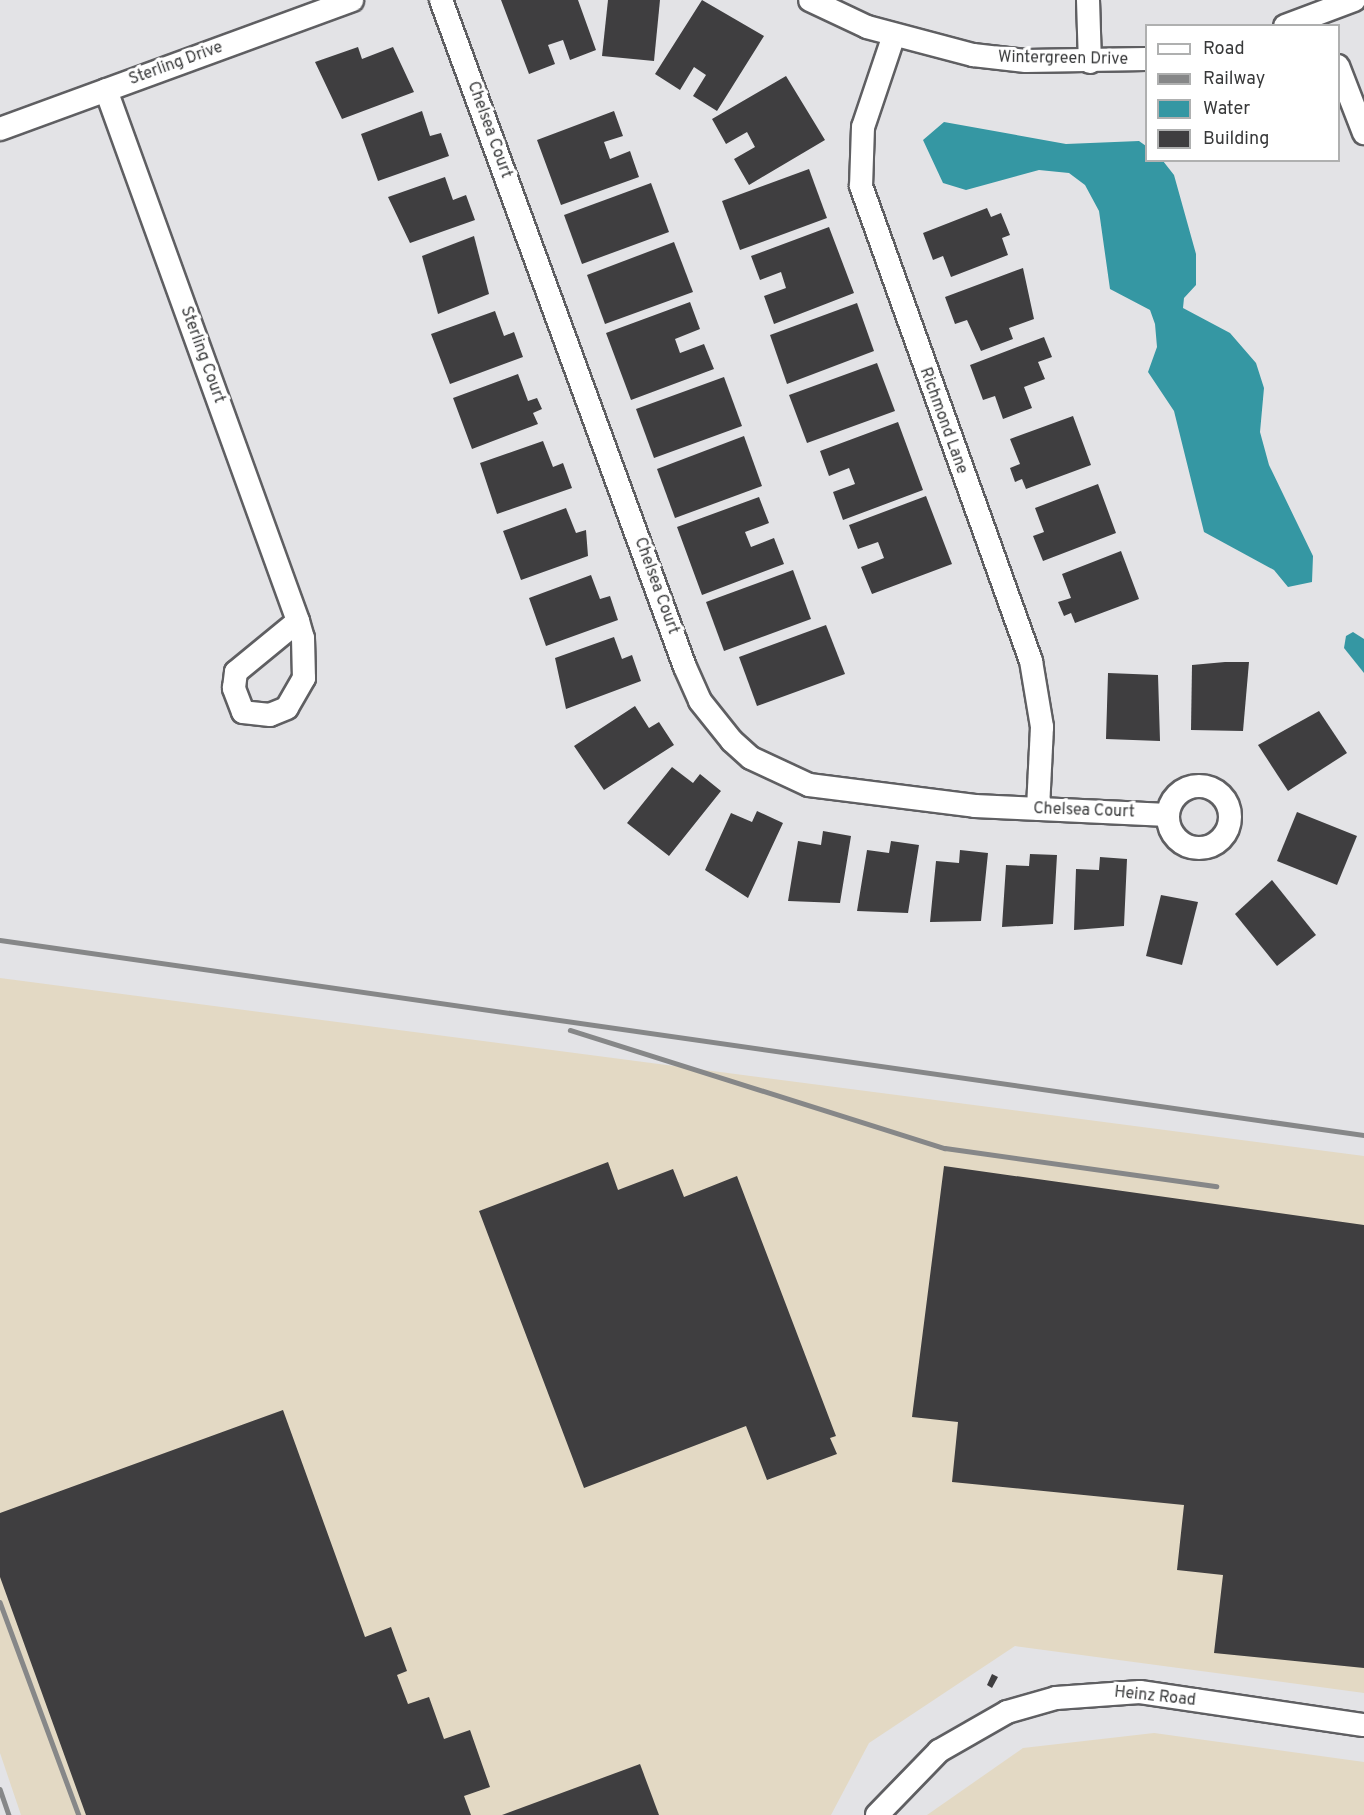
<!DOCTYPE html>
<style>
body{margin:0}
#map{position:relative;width:1364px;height:1815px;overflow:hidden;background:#e3e3e6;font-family:Overpass,sans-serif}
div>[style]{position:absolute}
.industrial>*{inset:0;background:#e3d9c4}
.water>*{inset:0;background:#3597a3}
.building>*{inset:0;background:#3f3e40}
.roads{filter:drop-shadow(2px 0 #5f5f62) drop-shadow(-2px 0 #5f5f62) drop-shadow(0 2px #5f5f62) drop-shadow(0 -2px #5f5f62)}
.street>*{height:22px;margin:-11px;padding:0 11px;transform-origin:11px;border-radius:11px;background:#fff}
.street>.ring{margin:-11px;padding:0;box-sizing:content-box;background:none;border:22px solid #fff;border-radius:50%}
.rail>*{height:4.5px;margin:-2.25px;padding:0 2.25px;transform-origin:2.25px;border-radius:2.25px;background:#868788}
span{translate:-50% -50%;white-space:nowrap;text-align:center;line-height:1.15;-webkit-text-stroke:6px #fff;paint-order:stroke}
.street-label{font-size:16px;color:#38393a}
.legend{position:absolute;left:1145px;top:24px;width:195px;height:138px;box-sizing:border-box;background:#fff;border:2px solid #afb0b0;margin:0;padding:8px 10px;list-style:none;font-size:18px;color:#38393a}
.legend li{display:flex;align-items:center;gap:12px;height:30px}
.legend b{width:30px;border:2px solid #afb0b0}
</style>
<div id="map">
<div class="industrial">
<i style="clip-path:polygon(0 978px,1364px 1156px,1364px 1693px,1015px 1646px,869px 1743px,831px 1815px,21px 1815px,0 1753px)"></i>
<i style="clip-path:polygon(1154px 1733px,1364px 1762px,1364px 1815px,927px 1815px,1023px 1748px)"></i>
</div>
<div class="water">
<i style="clip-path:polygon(944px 122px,1066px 144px,1139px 141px,1146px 146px,1146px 160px,1163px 161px,1174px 175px,1196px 254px,1196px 285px,1184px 298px,1183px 308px,1230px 333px,1256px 363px,1264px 388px,1260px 432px,1269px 465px,1313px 556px,1312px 582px,1288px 587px,1274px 570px,1204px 532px,1174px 411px,1148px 372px,1157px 347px,1155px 324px,1150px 310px,1110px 289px,1099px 211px,1085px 185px,1069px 173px,1039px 170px,966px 190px,943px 183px,923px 140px)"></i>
<i style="clip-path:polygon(1353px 632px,1364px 639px,1364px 673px,1344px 648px,1346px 636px)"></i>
</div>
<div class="building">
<i style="clip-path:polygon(501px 0,578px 0,596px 50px,570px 60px,563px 40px,548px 45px,555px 64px,529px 74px)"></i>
<i style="clip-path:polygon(608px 0,660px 0,654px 61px,602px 56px)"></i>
<i style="clip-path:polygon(702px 0,764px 36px,717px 111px,693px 96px,706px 75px,694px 67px,680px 90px,655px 74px)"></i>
<i style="clip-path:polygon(358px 47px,362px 59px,393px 47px,414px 92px,342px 119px,315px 62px)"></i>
<i style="clip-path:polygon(786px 76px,825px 140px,749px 185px,734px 159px,755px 147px,747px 132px,726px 144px,712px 119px)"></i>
<i style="clip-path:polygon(422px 111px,430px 136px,441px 133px,449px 156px,378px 181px,361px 134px)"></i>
<i style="clip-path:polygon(614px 111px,623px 136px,604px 142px,610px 159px,630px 151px,639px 177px,561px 205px,537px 140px)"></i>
<i style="clip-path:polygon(809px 169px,827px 218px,740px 250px,722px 201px)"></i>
<i style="clip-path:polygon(445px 177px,453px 200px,466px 195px,475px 220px,410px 243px,388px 197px)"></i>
<i style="clip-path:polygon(651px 183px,669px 232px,582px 264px,564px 215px)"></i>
<i style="clip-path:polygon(987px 208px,991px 217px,1001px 213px,1010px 235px,1002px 238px,1008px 255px,951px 277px,943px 256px,933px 260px,923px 233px)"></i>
<i style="clip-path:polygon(829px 227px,854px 293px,774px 324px,764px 296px,786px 288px,781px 272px,760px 280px,751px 256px)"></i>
<i style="clip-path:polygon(474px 236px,489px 294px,438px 314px,422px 256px)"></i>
<i style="clip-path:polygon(674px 242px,693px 292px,605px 324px,587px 275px)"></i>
<i style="clip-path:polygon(1023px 268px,1034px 319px,1009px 328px,1013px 339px,981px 351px,967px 320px,955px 324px,945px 297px)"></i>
<i style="clip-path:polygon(690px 302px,700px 329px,675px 339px,680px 353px,704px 344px,714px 369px,631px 400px,606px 333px)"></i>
<i style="clip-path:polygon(857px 303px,874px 351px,787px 384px,770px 335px)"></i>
<i style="clip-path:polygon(495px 311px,504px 336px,514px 332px,523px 357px,450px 384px,431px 334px)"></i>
<i style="clip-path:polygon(1044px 337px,1052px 357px,1038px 362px,1045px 379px,1024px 387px,1032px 408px,1003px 419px,995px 396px,983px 400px,970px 365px)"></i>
<i style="clip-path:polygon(877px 363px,895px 411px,807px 443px,789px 395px)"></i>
<i style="clip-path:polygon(518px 374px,528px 401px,537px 398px,542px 409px,533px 413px,538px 424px,472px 449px,453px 398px)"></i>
<i style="clip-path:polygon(724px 377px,742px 426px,654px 458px,636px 409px)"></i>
<i style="clip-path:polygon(1073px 416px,1091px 465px,1026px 489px,1022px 479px,1015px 482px,1010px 468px,1020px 464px,1010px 439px)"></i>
<i style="clip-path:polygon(898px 422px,923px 490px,843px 520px,833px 492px,855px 484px,849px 468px,829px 476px,820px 451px)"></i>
<i style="clip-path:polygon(744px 436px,762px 486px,675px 518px,657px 469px)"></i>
<i style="clip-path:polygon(543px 441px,553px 467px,563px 463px,572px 488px,497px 514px,480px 463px)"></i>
<i style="clip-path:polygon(1098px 484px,1116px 533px,1043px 561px,1033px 536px,1044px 532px,1035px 508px)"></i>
<i style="clip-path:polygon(926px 496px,952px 564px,872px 594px,861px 567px,884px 558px,878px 542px,858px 549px,849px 525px)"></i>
<i style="clip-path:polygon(759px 497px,769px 523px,745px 532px,751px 547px,774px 538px,784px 564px,702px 595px,677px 527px)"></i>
<i style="clip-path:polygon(566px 508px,576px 533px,586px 530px,588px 556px,521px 580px,503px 531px)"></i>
<i style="clip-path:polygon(1121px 551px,1139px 599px,1075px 623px,1071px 613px,1064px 616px,1058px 602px,1071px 598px,1062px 574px)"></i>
<i style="clip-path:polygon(793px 570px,811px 619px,724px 651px,706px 602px)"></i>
<i style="clip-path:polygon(591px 575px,600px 599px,610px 596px,618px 620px,546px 646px,529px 598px)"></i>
<i style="clip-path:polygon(826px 625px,845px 674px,757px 706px,739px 657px)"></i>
<i style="clip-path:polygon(614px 637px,622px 659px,632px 655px,641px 681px,566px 709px,555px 658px)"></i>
<i style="clip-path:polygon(1225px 662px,1249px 662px,1243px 731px,1191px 730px,1192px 665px)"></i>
<i style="clip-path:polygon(1108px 673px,1158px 675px,1160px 741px,1106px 739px)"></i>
<i style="clip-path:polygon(635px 706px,649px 728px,659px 722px,674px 745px,604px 790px,574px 746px)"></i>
<i style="clip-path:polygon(1319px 711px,1347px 753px,1288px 791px,1258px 745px)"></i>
<i style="clip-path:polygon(672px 767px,693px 783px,700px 774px,721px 791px,669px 856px,627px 823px)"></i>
<i style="clip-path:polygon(757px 811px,783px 823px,748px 898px,705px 870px,731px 813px,752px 822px)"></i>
<i style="clip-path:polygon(1297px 812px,1357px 836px,1337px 885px,1277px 861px)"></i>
<i style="clip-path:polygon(823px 831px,851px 836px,840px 903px,788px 901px,798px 841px,821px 845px)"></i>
<i style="clip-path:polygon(891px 841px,919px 845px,908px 913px,857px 911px,867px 850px,889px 853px)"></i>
<i style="clip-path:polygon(960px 850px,988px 853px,981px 921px,930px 922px,936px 861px,959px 863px)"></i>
<i style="clip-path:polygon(1030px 854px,1057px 855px,1053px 924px,1002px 927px,1006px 865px,1029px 866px)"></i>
<i style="clip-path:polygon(1100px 857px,1127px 859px,1124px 926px,1074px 930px,1076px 869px,1099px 870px)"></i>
<i style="clip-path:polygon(1272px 880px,1316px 935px,1277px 966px,1235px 914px)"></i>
<i style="clip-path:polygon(1161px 895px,1198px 902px,1182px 965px,1146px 956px)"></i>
<i style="clip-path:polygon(608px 1162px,618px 1190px,673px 1169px,684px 1197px,737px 1176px,836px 1436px,830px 1438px,837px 1454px,767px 1480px,746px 1426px,584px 1488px,479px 1211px)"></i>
<i style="clip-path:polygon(944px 1166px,1364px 1225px,1364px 1668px,1214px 1653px,1223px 1575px,1177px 1570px,1184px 1505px,952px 1482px,958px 1422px,912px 1417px)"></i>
<i style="clip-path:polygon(283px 1410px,365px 1637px,391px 1627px,407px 1671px,397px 1675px,408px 1704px,429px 1697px,444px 1739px,470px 1730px,490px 1787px,464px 1796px,471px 1815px,86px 1815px,0 1577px,0 1513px)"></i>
<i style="clip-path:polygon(992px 1674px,998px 1677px,992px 1688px,987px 1685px)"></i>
<i style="clip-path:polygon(640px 1764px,659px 1815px,502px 1815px)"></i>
</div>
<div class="roads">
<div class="street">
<i style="left:441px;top:0;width:710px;rotate:69.91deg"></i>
<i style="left:685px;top:667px;width:37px;rotate:66deg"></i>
<i style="left:700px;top:701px;width:51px;rotate:51.3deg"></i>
<i style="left:732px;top:741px;width:25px;rotate:42deg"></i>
<i style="left:751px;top:758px;width:64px;rotate:25deg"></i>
<i style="left:809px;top:785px;width:167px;rotate:7.2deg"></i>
<i style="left:975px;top:806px;width:193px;rotate:2.7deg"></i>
<i style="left:810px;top:0;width:63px;rotate:25.3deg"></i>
<i style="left:867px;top:27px;width:110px;rotate:14.8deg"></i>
<i style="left:973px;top:55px;width:53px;rotate:6.5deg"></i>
<i style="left:1026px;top:61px;width:120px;rotate:-1deg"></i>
<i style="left:1088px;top:0;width:62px;rotate:88.2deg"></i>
<i style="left:1285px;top:26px;width:74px;rotate:-20.6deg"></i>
<i style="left:894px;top:35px;width:97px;rotate:108.6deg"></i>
<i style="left:863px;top:127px;width:59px;rotate:91.9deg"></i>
<i style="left:861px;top:186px;width:505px;rotate:70.31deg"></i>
<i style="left:1031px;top:661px;width:67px;rotate:80.5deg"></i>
<i style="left:1042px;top:727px;width:82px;rotate:92.8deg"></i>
<i style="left:1338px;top:66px;width:72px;rotate:68.8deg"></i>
<i style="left:106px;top:90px;width:565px;rotate:70.12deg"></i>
<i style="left:298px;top:621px;width:18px;rotate:74deg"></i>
<i style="left:303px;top:638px;width:40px;rotate:88.6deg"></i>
<i style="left:304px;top:678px;width:34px;rotate:120deg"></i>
<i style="left:287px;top:708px;width:18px;rotate:158deg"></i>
<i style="left:270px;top:715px;width:27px;rotate:-174deg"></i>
<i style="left:243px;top:712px;width:26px;rotate:-111deg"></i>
<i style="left:234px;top:688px;width:16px;rotate:-83deg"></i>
<i style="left:236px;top:672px;width:80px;rotate:-39.4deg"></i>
<i style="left:0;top:129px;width:375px;rotate:-20.1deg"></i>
<i class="ring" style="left:1168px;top:786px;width:40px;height:40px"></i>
<i style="left:877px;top:1815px;width:89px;rotate:-45.9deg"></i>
<i style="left:939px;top:1751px;width:78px;rotate:-29.8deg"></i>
<i style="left:1007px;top:1712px;width:51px;rotate:-15.9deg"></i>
<i style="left:1056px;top:1698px;width:84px;rotate:-4.1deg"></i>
<i style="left:1140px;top:1692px;width:226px;rotate:8.4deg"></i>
</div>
</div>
<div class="rail">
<i style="left:0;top:940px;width:1378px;rotate:8.14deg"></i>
<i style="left:570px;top:1030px;width:393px;rotate:17.5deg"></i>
<i style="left:945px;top:1148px;width:274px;rotate:8deg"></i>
<i style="left:0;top:1602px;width:227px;rotate:69.7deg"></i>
<i style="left:0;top:1789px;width:28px;rotate:71deg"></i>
</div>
<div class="street-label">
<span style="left:1063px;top:59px;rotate:1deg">Wintergreen Drive</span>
<span style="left:176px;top:64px;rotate:-20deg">Sterling Drive</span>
<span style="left:489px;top:130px;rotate:70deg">Chelsea Court</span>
<span style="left:202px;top:355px;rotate:70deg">Sterling Court</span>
<span style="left:943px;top:421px;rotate:70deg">Richmond Lane</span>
<span style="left:656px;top:586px;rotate:70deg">Chelsea Court</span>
<span style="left:1084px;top:811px;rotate:2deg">Chelsea Court</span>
<span style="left:1155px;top:1697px;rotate:6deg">Heinz Road</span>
</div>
<ul class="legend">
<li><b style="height:8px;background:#fff"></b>Road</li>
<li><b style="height:8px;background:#868788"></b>Railway</li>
<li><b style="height:16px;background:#3597a3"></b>Water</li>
<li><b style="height:16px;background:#3f3e40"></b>Building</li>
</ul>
</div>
